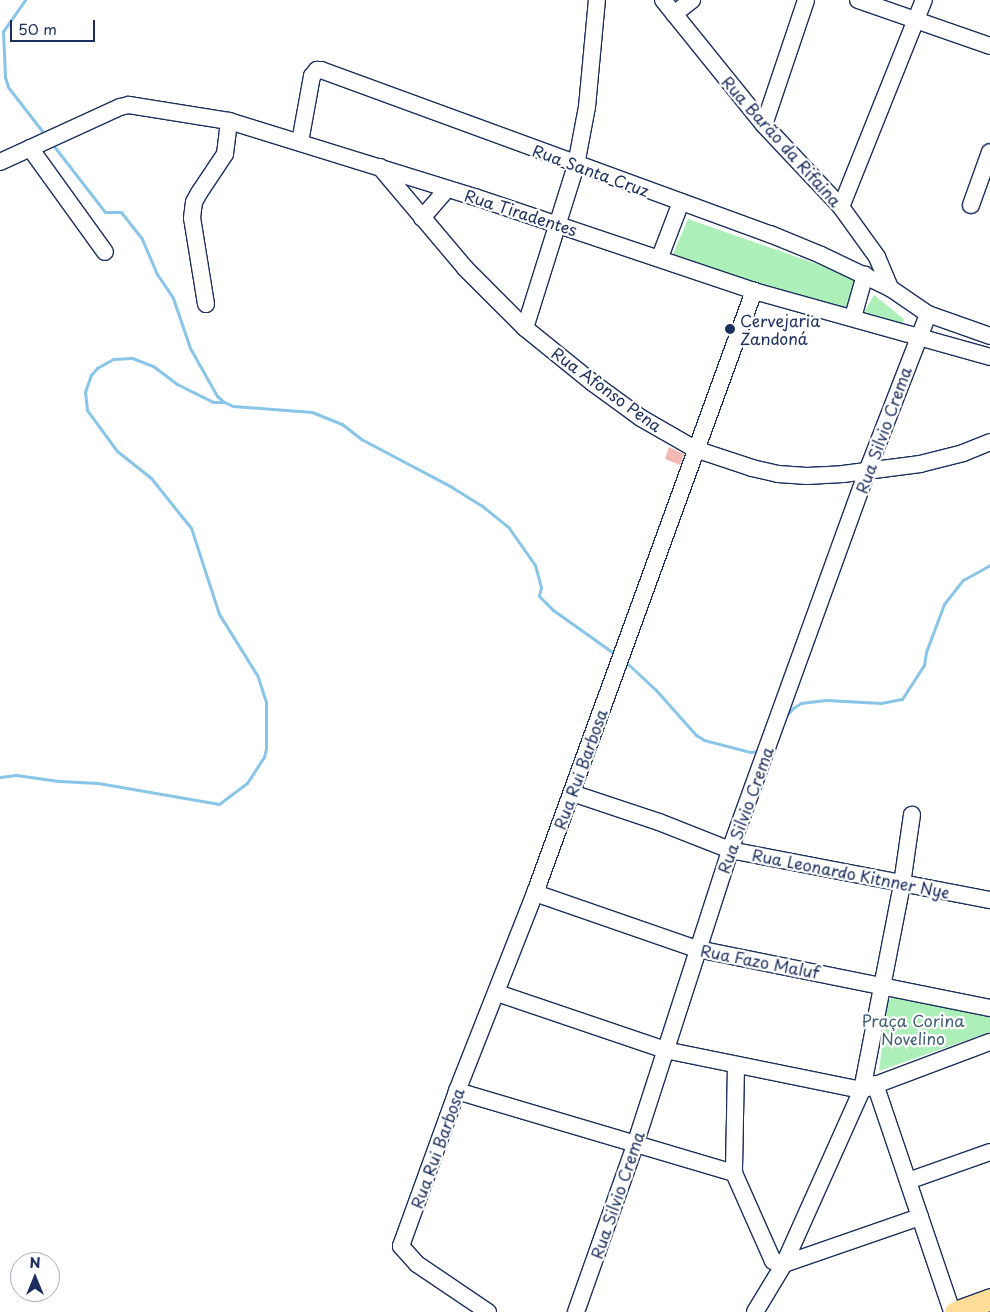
<!DOCTYPE html>
<meta charset="utf-8">
<style>
body{margin:0}
#map{position:relative;width:990px;height:1312px;overflow:hidden;background:#fff;font-family:"Playpen Sans",sans-serif}
div>[style]{position:absolute}
.green>*{inset:0;background:#adefb9}
.stream>*{height:3px;margin:-1.5px;padding:0 1.5px;transform-origin:1.5px;border-radius:1.5px;background:#88c5e8}
.building>*{inset:0;background:#f4b8b4}
.roads{filter:drop-shadow(1px 0 #1b2f5e) drop-shadow(-1px 0 #1b2f5e) drop-shadow(0 1px #1b2f5e) drop-shadow(0 -1px #1b2f5e)}
.minor>*{height:16px;margin:-8px;padding:0 8px;transform-origin:8px;border-radius:8px;background:#fff}
.major>*{height:21px;margin:-10.5px;padding:0 10.5px;transform-origin:10.5px;border-radius:10.5px;background:#fedd96}
.dots>*{width:14px;height:14px;translate:-50% -50%;box-sizing:border-box;border:2px solid #fff;border-radius:50%}
span{translate:-50% -50%;white-space:nowrap;text-align:center;line-height:1.15;-webkit-text-stroke:4.5px #fff;paint-order:stroke}
.street-label{font-size:16px;color:#1b2f5e}
.poi-label{font-size:16px;color:#1b2f5e}
.left{translate:0 -50%;text-align:left}
.park-label{font-size:16px;color:#405f75}
.north{position:absolute;left:10px;top:1252px;width:50px;height:50px;box-sizing:border-box;background:#fff;border:1px solid #a4acbf;border-radius:50%;rotate:0deg;font-size:14px;font-weight:700;line-height:20px;text-align:center;color:#1b2f5e}
.north::after{content:'';display:block;margin:auto;width:18px;height:22px;background:#1b2f5e;clip-path:polygon(50% 0,100% 100%,50% 72%,0 100%)}
.scale{position:absolute;left:10px;top:20px;width:85px;height:22px;box-sizing:border-box;border:2px solid #1b2f5e;border-top:0;padding-left:6px;font-size:15px;line-height:18px;white-space:nowrap;color:#1b2f5e;-webkit-text-stroke:4px #fff;paint-order:stroke}
</style>
<div id="map">
<div class="green">
<i style="clip-path:polygon(688px 219px,857px 278px,846px 312px,671px 259px)"></i>
<i style="clip-path:polygon(874px 295px,904px 319px,902px 328px,862px 316px)"></i>
<i style="clip-path:polygon(894px 997px,990px 1017px,990px 1032px,879px 1071px,888px 1000px)"></i>
</div>
<div class="stream">
<i style="left:25px;top:0;width:38px;rotate:125deg"></i>
<i style="left:3px;top:31px;width:46px;rotate:87.5deg"></i>
<i style="left:5px;top:77px;width:10px;rotate:73deg"></i>
<i style="left:8px;top:87px;width:62px;rotate:52.2deg"></i>
<i style="left:53px;top:145px;width:85px;rotate:52.2deg"></i>
<i style="left:105px;top:212px;width:16px"></i>
<i style="left:121px;top:212px;width:34px;rotate:52deg"></i>
<i style="left:142px;top:239px;width:38px;rotate:67deg"></i>
<i style="left:157px;top:274px;width:29px;rotate:56deg"></i>
<i style="left:173px;top:298px;width:53px;rotate:71.2deg"></i>
<i style="left:190px;top:348px;width:55px;rotate:60.6deg"></i>
<i style="left:217px;top:396px;width:9px;rotate:41deg"></i>
<i style="left:628px;top:664px;width:37px;rotate:43deg"></i>
<i style="left:655px;top:689px;width:62px;rotate:48.3deg"></i>
<i style="left:696px;top:735px;width:9px;rotate:32deg"></i>
<i style="left:704px;top:740px;width:48px;rotate:14.6deg"></i>
<i style="left:750px;top:752px;width:9px;rotate:-6deg"></i>
<i style="left:786px;top:716px;width:11px;rotate:-49deg"></i>
<i style="left:793px;top:708px;width:9px;rotate:-32deg"></i>
<i style="left:801px;top:703px;width:25px;rotate:-7deg"></i>
<i style="left:826px;top:700px;width:55px;rotate:3.1deg"></i>
<i style="left:881px;top:703px;width:21px;rotate:-11deg"></i>
<i style="left:902px;top:699px;width:40px;rotate:-57.1deg"></i>
<i style="left:924px;top:665px;width:13px;rotate:-81deg"></i>
<i style="left:926px;top:652px;width:51px;rotate:-69.4deg"></i>
<i style="left:944px;top:604px;width:31px;rotate:-52deg"></i>
<i style="left:963px;top:580px;width:31px;rotate:-29deg"></i>
<i style="left:0;top:777px;width:16px;rotate:-7deg"></i>
<i style="left:16px;top:775px;width:43px;rotate:7.9deg"></i>
<i style="left:59px;top:781px;width:39px;rotate:3deg"></i>
<i style="left:98px;top:783px;width:123px;rotate:9.8deg"></i>
<i style="left:219px;top:804px;width:35px;rotate:-37deg"></i>
<i style="left:247px;top:783px;width:31px;rotate:-57deg"></i>
<i style="left:264px;top:757px;width:9px;rotate:-77deg"></i>
<i style="left:266px;top:748px;width:46px;rotate:-90deg"></i>
<i style="left:266px;top:702px;width:28px;rotate:-108deg"></i>
<i style="left:257px;top:675px;width:72px;rotate:-121.9deg"></i>
<i style="left:219px;top:614px;width:90px;rotate:-108deg"></i>
<i style="left:191px;top:528px;width:64px;rotate:-128.7deg"></i>
<i style="left:151px;top:478px;width:43px;rotate:-141.5deg"></i>
<i style="left:117px;top:451px;width:51px;rotate:-126.2deg"></i>
<i style="left:87px;top:410px;width:18px;rotate:-96deg"></i>
<i style="left:85px;top:392px;width:18px;rotate:-71deg"></i>
<i style="left:91px;top:375px;width:9px;rotate:-49deg"></i>
<i style="left:97px;top:368px;width:18px;rotate:-29deg"></i>
<i style="left:113px;top:359px;width:19px;rotate:-3deg"></i>
<i style="left:132px;top:358px;width:22px;rotate:21deg"></i>
<i style="left:153px;top:366px;width:30px;rotate:37deg"></i>
<i style="left:177px;top:384px;width:40px;rotate:26.6deg"></i>
<i style="left:213px;top:402px;width:11px"></i>
<i style="left:224px;top:402px;width:10px;rotate:24deg"></i>
<i style="left:233px;top:406px;width:79px;rotate:4.3deg"></i>
<i style="left:312px;top:412px;width:32px;rotate:22deg"></i>
<i style="left:342px;top:424px;width:24px;rotate:38deg"></i>
<i style="left:361px;top:439px;width:101px;rotate:27.8deg"></i>
<i style="left:450px;top:486px;width:36px;rotate:32deg"></i>
<i style="left:481px;top:505px;width:36px;rotate:39deg"></i>
<i style="left:509px;top:528px;width:45px;rotate:54.9deg"></i>
<i style="left:535px;top:565px;width:23px;rotate:75deg"></i>
<i style="left:541px;top:587px;width:9px;rotate:103deg"></i>
<i style="left:539px;top:596px;width:20px;rotate:45deg"></i>
<i style="left:553px;top:610px;width:72px;rotate:35.4deg"></i>
</div>
<div class="building">
<i style="clip-path:polygon(669px 447px,684px 454px,680px 465px,665px 459px)"></i>
</div>
<div class="roads">
<div class="minor">
<i style="left:663px;top:0;width:161px;rotate:51.1deg"></i>
<i style="left:764px;top:125px;width:112px;rotate:46.8deg"></i>
<i style="left:841px;top:207px;width:62px;rotate:54.2deg"></i>
<i style="left:877px;top:257px;width:34px;rotate:67deg"></i>
<i style="left:858px;top:0;width:140px;rotate:19.2deg"></i>
<i style="left:674px;top:14px;width:23px;rotate:-38deg"></i>
<i style="left:764px;top:125px;width:132px;rotate:-71.4deg"></i>
<i style="left:300px;top:142px;width:67px;rotate:-79.7deg"></i>
<i style="left:312px;top:76px;width:8px;rotate:-50deg"></i>
<i style="left:317px;top:70px;width:4px"></i>
<i style="left:321px;top:70px;width:478px;rotate:20.1deg"></i>
<i style="left:770px;top:234px;width:55px;rotate:22.4deg"></i>
<i style="left:821px;top:255px;width:76px;rotate:25.6deg"></i>
<i style="left:890px;top:288px;width:46px;rotate:34.4deg"></i>
<i style="left:928px;top:314px;width:66px;rotate:19.5deg"></i>
<i style="left:30px;top:148px;width:128px;rotate:54.2deg"></i>
<i style="left:0;top:162px;width:132px;rotate:-24.6deg"></i>
<i style="left:120px;top:107px;width:9px;rotate:-13deg"></i>
<i style="left:129px;top:105px;width:101px;rotate:9.1deg"></i>
<i style="left:229px;top:121px;width:257px;rotate:17.2deg"></i>
<i style="left:475px;top:197px;width:294px;rotate:18.6deg"></i>
<i style="left:754px;top:291px;width:245px;rotate:15.6deg"></i>
<i style="left:380px;top:167px;width:132px;rotate:49.9deg"></i>
<i style="left:465px;top:268px;width:85px;rotate:45deg"></i>
<i style="left:525px;top:328px;width:87px;rotate:39deg"></i>
<i style="left:593px;top:383px;width:59px;rotate:36.1deg"></i>
<i style="left:641px;top:418px;width:62px;rotate:29.9deg"></i>
<i style="left:695px;top:449px;width:60px;rotate:18.4deg"></i>
<i style="left:752px;top:468px;width:27px;rotate:13deg"></i>
<i style="left:778px;top:474px;width:29px;rotate:4deg"></i>
<i style="left:807px;top:476px;width:36px;rotate:-3deg"></i>
<i style="left:843px;top:474px;width:78px;rotate:-7.4deg"></i>
<i style="left:920px;top:464px;width:44px;rotate:-14.3deg"></i>
<i style="left:963px;top:453px;width:29px;rotate:-22deg"></i>
<i style="left:971px;top:205px;width:56px;rotate:-70.3deg"></i>
<i style="left:841px;top:207px;width:223px;rotate:-68.2deg"></i>
<i style="left:422px;top:218px;width:38px;rotate:-49deg"></i>
<i style="left:660px;top:257px;width:59px;rotate:-69.1deg"></i>
<i style="left:206px;top:304px;width:87px;rotate:-99.2deg"></i>
<i style="left:192px;top:218px;width:16px;rotate:-83deg"></i>
<i style="left:194px;top:202px;width:10px;rotate:-61deg"></i>
<i style="left:199px;top:193px;width:47px;rotate:-56.3deg"></i>
<i style="left:225px;top:154px;width:33px;rotate:-83deg"></i>
<i style="left:853px;top:317px;width:44px;rotate:-74.1deg"></i>
<i style="left:525px;top:328px;width:171px;rotate:-72.6deg"></i>
<i style="left:576px;top:165px;width:59px;rotate:-79.3deg"></i>
<i style="left:587px;top:107px;width:107px;rotate:-84.7deg"></i>
<i style="left:572px;top:793px;width:92px;rotate:18.4deg"></i>
<i style="left:659px;top:822px;width:76px;rotate:21.5deg"></i>
<i style="left:730px;top:850px;width:265px;rotate:10.9deg"></i>
<i style="left:535px;top:893px;width:171px;rotate:19.1deg"></i>
<i style="left:697px;top:949px;width:299px;rotate:11.4deg"></i>
<i style="left:497px;top:993px;width:177px;rotate:18.7deg"></i>
<i style="left:665px;top:1050px;width:201px;rotate:11.5deg"></i>
<i style="left:862px;top:1090px;width:137px;rotate:-20.6deg"></i>
<i style="left:736px;top:1065px;width:108px;rotate:91.1deg"></i>
<i style="left:734px;top:1173px;width:96px;rotate:66.1deg"></i>
<i style="left:773px;top:1261px;width:11px;rotate:15deg"></i>
<i style="left:784px;top:1264px;width:144px;rotate:-19.1deg"></i>
<i style="left:875px;top:1084px;width:241px;rotate:71.3deg"></i>
<i style="left:457px;top:1091px;width:289px;rotate:16.5deg"></i>
<i style="left:908px;top:1181px;width:87px;rotate:-19.5deg"></i>
<i style="left:488px;top:1312px;width:86px;rotate:-145.9deg"></i>
<i style="left:417px;top:1264px;width:24px;rotate:-132deg"></i>
<i style="left:401px;top:1246px;width:165px;rotate:-70.1deg"></i>
<i style="left:457px;top:1091px;width:213px;rotate:-68.5deg"></i>
<i style="left:535px;top:893px;width:641px;rotate:-70.01deg"></i>
<i style="left:576px;top:1312px;width:177px;rotate:-70.5deg"></i>
<i style="left:635px;top:1145px;width:310px;rotate:-72.1deg"></i>
<i style="left:730px;top:850px;width:405px;rotate:-70.1deg"></i>
<i style="left:868px;top:469px;width:166px;rotate:-68.8deg"></i>
<i style="left:755px;top:1312px;width:56px;rotate:-58.9deg"></i>
<i style="left:784px;top:1264px;width:191px;rotate:-65.9deg"></i>
<i style="left:862px;top:1090px;width:210px;rotate:-79deg"></i>
<i style="left:902px;top:884px;width:70px;rotate:-81.8deg"></i>
</div>
<div class="major">
<i style="left:955px;top:1312px;width:37px;rotate:-20deg"></i>
</div>
</div>
<div class="dots">
<i style="left:730px;top:329px;background:#1b2f5e"></i>
</div>
<div class="street-label">
<span style="left:782px;top:141px;rotate:48deg">Rua Barão da Rifaina</span>
<span style="left:591px;top:170px;rotate:20deg">Rua Santa Cruz</span>
<span style="left:521px;top:212px;rotate:18deg">Rua Tiradentes</span>
<span style="left:607px;top:389px;rotate:36deg">Rua Afonso Pena</span>
<span style="left:883px;top:430px;rotate:-70deg">Rua Silvio Crema</span>
<span style="left:580px;top:769px;rotate:-70deg">Rua Rui Barbosa</span>
<span style="left:745px;top:810px;rotate:-70deg">Rua Silvio Crema</span>
<span style="left:851px;top:873px;rotate:11deg">Rua Leonardo Kitnner Nye</span>
<span style="left:760px;top:961px;rotate:11deg">Rua Fazo Maluf</span>
<span style="left:437px;top:1148px;rotate:-70deg">Rua Rui Barbosa</span>
<span style="left:617px;top:1195px;rotate:-71deg">Rua Silvio Crema</span>
</div>
<div class="poi-label">
<span class="left" style="left:740px;top:329px">Cervejaria<br>Zandoná</span>
</div>
<div class="park-label">
<span style="left:913px;top:1029px">Praça Corina<br>Novelino</span>
</div>
<div class="north">N</div>
<div class="scale">50 m</div>
</div>
